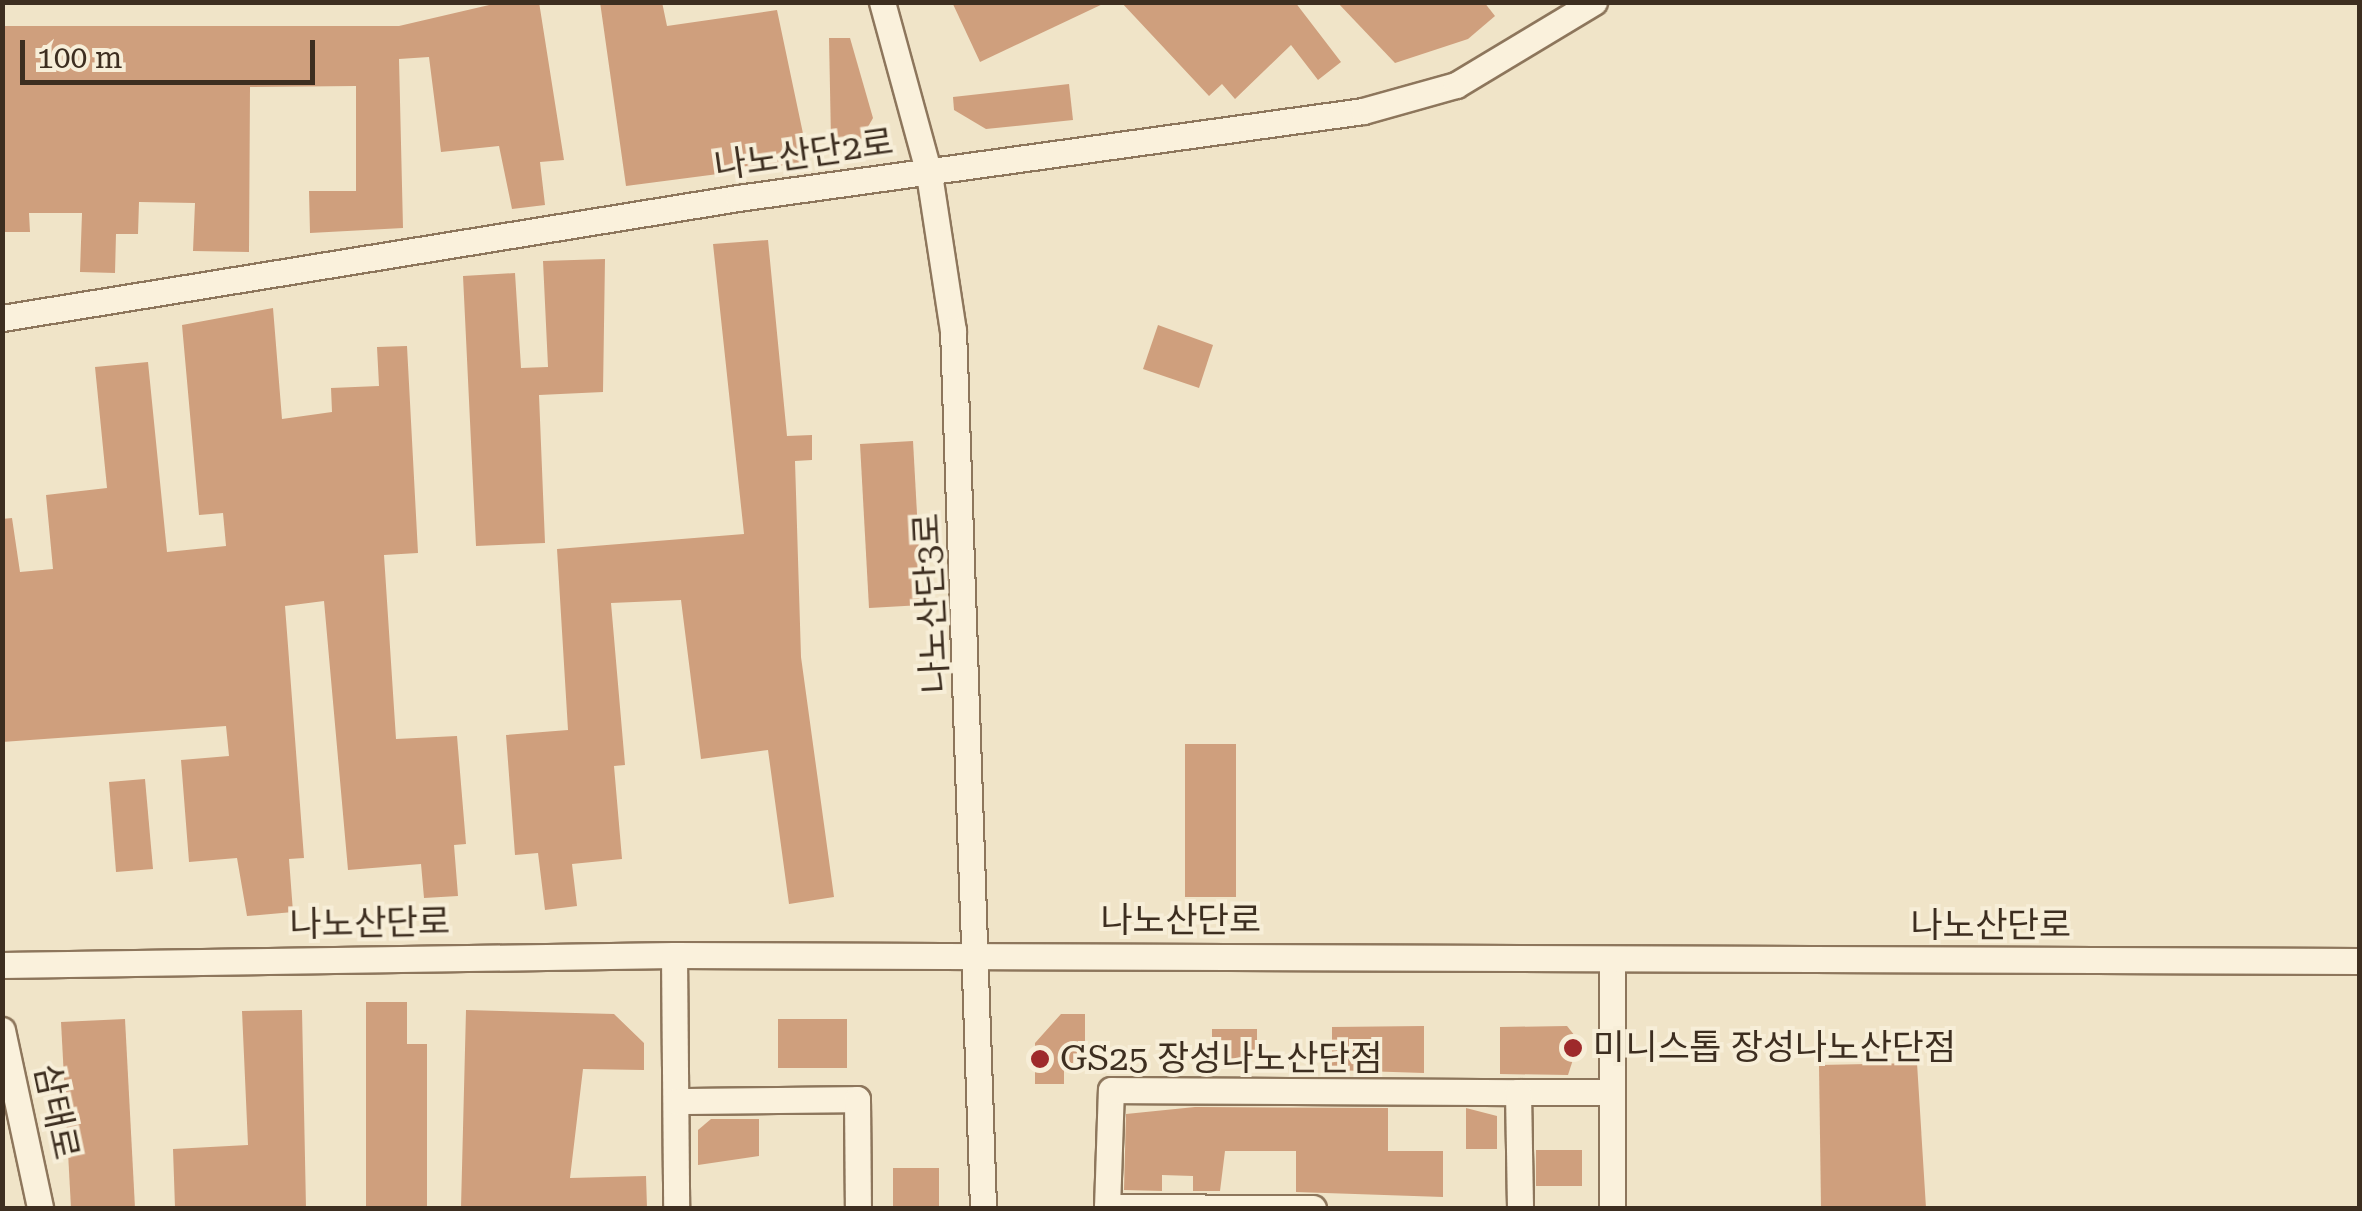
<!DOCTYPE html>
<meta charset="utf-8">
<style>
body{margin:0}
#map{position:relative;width:2362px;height:1211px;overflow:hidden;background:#f0e4c8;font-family:"Roboto Serif","Noto Sans KR",serif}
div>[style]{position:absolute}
.building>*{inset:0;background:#cf9f7d}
.roads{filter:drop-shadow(2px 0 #8d765c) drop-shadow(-2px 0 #8d765c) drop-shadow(0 2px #8d765c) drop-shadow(0 -2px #8d765c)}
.minor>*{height:25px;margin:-12.5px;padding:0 12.5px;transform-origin:12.5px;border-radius:12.5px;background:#faf1dc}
.dots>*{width:28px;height:28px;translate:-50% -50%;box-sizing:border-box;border:5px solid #f7eed8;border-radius:50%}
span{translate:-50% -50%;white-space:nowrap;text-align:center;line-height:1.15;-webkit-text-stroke:8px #f7eed8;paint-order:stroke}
.street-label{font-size:35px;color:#3d2e20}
.poi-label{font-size:35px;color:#3d2e20}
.left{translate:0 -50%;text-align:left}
.frame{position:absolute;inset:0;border:5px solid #3d2e20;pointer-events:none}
.scale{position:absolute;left:20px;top:40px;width:295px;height:45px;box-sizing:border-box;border:5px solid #3d2e20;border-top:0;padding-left:12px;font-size:30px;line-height:35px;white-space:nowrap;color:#3d2e20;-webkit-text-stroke:8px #f7eed8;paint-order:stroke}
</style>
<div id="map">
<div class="building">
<i style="clip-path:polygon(502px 2px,539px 2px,564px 160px,540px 162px,545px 205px,512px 209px,499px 146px,441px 152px,429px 57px,399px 59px,403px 228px,310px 233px,309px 191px,356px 191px,356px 86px,250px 87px,249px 252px,193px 251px,195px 203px,139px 202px,138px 234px,116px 234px,115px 273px,80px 272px,82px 213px,29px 213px,30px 232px,2px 232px,2px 26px,399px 26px)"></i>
<i style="clip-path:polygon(600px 2px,662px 2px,667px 26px,777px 10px,809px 162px,626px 186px)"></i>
<i style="clip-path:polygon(952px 2px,1107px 2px,980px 62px)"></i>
<i style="clip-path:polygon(1121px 2px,1295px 2px,1341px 62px,1318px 80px,1291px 45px,1235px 99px,1222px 84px,1209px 96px)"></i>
<i style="clip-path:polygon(1337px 2px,1484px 2px,1495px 16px,1468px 39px,1395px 63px)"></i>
<i style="clip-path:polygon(829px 38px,850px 38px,873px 118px,861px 139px,831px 140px)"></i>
<i style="clip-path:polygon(1069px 84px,1073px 120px,986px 129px,954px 110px,953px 97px)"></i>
<i style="clip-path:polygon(768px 240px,787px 436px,812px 435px,812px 460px,795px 461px,801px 657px,834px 897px,789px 904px,768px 750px,701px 759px,681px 600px,611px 603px,625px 765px,614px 766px,622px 859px,572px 864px,577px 906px,545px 910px,538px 853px,515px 855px,506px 735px,568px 730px,557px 549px,744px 534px,713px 244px)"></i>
<i style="clip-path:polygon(605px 259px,603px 392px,539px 395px,545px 543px,476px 546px,463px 276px,515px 273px,521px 368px,548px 367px,543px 261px)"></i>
<i style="clip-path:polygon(273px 308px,282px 419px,332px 412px,331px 388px,379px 386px,377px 347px,407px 346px,418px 553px,384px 555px,396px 739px,457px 736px,466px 844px,454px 845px,458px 896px,424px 898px,421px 864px,348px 870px,324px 601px,285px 606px,304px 858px,289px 859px,293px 912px,247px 916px,237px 858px,189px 862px,181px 760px,229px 756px,226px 726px,2px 742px,2px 519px,12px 518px,20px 572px,53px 569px,46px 495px,107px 488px,95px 367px,148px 362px,167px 552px,226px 546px,223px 513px,199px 515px,182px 325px)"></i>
<i style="clip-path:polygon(1158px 325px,1213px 345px,1199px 388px,1143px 369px)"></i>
<i style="clip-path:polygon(913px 441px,922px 605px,869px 608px,860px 444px)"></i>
<i style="clip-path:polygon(1185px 744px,1236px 744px,1236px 897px,1185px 897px)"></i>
<i style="clip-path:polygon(145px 779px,153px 869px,116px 872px,109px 782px)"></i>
<i style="clip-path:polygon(366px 1002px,407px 1002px,407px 1044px,427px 1044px,427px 1208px,366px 1208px)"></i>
<i style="clip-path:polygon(302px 1010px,306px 1208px,175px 1208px,173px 1149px,248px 1145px,242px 1011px)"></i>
<i style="clip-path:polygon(466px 1010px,614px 1014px,644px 1043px,644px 1070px,583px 1069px,570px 1178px,646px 1176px,647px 1208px,461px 1208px)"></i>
<i style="clip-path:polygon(1061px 1014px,1085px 1014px,1085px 1063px,1064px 1063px,1064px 1084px,1035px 1084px,1035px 1043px)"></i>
<i style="clip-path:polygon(125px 1019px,135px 1208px,71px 1208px,61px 1022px)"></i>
<i style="clip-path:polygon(778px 1019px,847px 1019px,847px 1068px,778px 1068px)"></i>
<i style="clip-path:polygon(1424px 1026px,1424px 1073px,1332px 1070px,1332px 1027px)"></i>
<i style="clip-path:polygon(1567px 1026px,1579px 1041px,1568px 1075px,1500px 1074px,1500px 1027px)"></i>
<i style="clip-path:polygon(1212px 1029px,1257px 1029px,1257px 1059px,1212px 1059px)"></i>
<i style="clip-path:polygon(1917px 1063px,1926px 1208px,1821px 1208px,1819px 1065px)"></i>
<i style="clip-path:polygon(1195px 1107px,1388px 1108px,1388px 1151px,1443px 1151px,1443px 1197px,1296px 1192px,1296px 1151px,1225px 1151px,1220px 1191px,1193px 1191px,1193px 1176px,1162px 1175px,1162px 1191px,1124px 1190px,1126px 1114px)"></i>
<i style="clip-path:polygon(1466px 1108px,1497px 1116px,1497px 1149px,1466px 1149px)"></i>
<i style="clip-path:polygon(711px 1119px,759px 1119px,759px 1156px,698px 1165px,698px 1130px)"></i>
<i style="clip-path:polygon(1536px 1150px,1582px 1150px,1582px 1186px,1536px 1186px)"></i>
<i style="clip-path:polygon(893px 1168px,939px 1168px,939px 1208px,893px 1208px)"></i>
</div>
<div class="roads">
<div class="minor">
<i style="left:882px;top:2px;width:178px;rotate:74.7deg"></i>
<i style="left:929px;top:174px;width:158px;rotate:81.3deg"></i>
<i style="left:953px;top:330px;width:879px;rotate:88.04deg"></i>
<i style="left:2px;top:318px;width:746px;rotate:-9.26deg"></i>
<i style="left:738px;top:198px;width:631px;rotate:-7.92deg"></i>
<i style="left:1363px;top:111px;width:97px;rotate:-15.6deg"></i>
<i style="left:1456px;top:85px;width:161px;rotate:-31deg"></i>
<i style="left:674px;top:955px;width:253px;rotate:89.5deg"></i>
<i style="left:1612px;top:960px;width:248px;rotate:90deg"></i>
<i style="left:2px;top:965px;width:672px;rotate:-0.85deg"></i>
<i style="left:674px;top:955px;width:1686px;rotate:0.2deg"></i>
<i style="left:2px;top:1030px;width:182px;rotate:77.9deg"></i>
<i style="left:1518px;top:1092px;width:93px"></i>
<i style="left:676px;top:1101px;width:181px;rotate:-0.6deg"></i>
<i style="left:857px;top:1099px;width:109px;rotate:89.5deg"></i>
<i style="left:1107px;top:1207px;width:206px;rotate:0.3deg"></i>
<i style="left:1107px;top:1208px;width:118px;rotate:-88.1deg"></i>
<i style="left:1111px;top:1090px;width:407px;rotate:0.3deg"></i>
<i style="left:1518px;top:1092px;width:116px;rotate:89deg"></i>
</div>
</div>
<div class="dots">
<i style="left:1573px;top:1048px;background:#9e2a2b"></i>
<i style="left:1040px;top:1059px;background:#9e2a2b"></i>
</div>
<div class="street-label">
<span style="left:804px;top:155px;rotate:-8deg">나노산단2로</span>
<span style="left:932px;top:603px;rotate:-93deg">나노산단3로</span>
<span style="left:1181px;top:921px">나노산단로</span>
<span style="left:370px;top:924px;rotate:-1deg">나노산단로</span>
<span style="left:1991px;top:926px">나노산단로</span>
<span style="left:56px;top:1112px;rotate:78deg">삼태로</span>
</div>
<div class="poi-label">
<span class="left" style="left:1593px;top:1048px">미니스톱 장성나노산단점</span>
<span class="left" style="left:1060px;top:1059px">GS25 장성나노산단점</span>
</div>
<div class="frame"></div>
<div class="scale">100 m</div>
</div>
